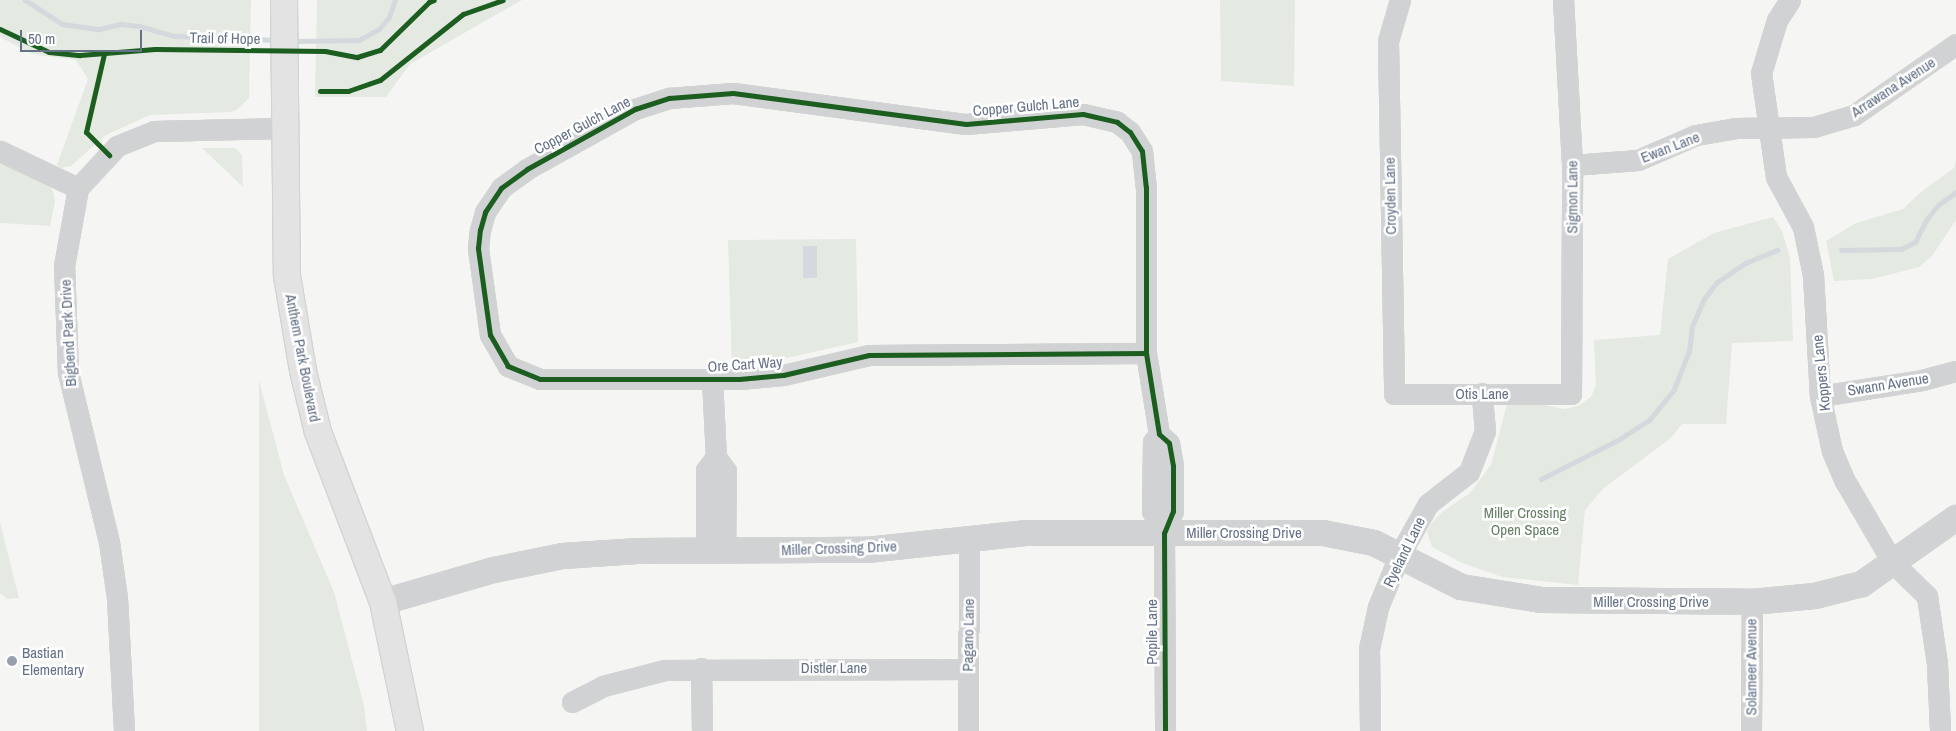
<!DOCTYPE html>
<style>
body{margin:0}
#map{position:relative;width:1956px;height:731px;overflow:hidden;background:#f5f6f4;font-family:"Archivo Narrow",sans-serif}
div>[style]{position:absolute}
.green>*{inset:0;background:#e4e9e2}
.water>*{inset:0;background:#d3d9dd}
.stream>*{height:5px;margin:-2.5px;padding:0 2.5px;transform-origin:2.5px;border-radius:2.5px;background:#d3d9dd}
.roads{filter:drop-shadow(1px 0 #d2d4d4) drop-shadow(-1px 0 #d2d4d4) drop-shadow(0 1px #d2d4d4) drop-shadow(0 -1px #d2d4d4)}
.minor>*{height:19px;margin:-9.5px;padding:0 9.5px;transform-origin:9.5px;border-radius:9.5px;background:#d1d2d3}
.tertiary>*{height:24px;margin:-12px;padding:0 12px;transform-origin:12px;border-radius:12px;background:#d1d2d3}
.secondary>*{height:26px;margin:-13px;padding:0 13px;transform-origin:13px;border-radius:13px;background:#e3e3e4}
.cycleway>*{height:5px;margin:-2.5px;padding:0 2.5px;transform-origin:2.5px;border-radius:2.5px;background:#1b5e20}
.dots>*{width:14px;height:14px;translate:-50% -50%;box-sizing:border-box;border:2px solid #fff;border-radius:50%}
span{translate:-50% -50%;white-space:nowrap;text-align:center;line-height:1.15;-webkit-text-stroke:5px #fff;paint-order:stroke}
.street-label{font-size:15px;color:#647186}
.park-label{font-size:15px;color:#647d64}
.poi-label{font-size:15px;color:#647186}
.left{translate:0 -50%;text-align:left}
.scale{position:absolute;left:20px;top:30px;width:122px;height:22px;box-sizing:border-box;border:2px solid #647186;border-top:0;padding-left:6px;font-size:15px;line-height:18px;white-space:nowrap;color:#647186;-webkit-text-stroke:4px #fff;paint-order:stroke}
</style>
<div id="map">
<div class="green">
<i style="clip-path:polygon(0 0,251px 0,249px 98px,237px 110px,230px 112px,150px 115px,106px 135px,71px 166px,61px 168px,57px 165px,88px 79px,76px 60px,32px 54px,0 37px)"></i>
<i style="clip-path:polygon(317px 0,522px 0,410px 64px,386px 97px,315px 97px)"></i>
<i style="clip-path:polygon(1220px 0,1295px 0,1294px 86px,1221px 81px)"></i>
<i style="clip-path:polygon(202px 148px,235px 148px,242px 155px,243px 187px)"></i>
<i style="clip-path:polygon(1956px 160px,1956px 220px,1932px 256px,1919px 267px,1872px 279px,1834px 281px,1826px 241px,1856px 223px,1903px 209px,1921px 192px,1954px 168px)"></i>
<i style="clip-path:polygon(0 163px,46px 183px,53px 191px,55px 202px,50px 226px,0 223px)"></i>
<i style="clip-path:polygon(1773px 217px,1782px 231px,1790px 257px,1793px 341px,1732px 343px,1726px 424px,1682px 424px,1671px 438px,1604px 488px,1585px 510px,1578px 585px,1502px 577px,1460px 562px,1432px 547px,1427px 532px,1430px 525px,1442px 512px,1470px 493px,1491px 465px,1507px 404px,1538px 404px,1565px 409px,1578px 406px,1591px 397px,1596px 385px,1594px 340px,1660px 335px,1668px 259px,1714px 233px)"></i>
<i style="clip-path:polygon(856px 239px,858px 342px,773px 361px,732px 366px,728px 240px)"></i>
<i style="clip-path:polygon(259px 380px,284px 475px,334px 592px,364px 706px,367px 731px,259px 731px)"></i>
<i style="clip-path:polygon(0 522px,19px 598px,7px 599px,0 593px)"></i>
</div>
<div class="water">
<i style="clip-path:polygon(803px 246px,817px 246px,817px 278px,803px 278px)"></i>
</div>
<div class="stream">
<i style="left:25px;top:0;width:44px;rotate:33deg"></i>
<i style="left:62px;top:24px;width:37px;rotate:8deg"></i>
<i style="left:99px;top:29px;width:22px;rotate:-13deg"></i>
<i style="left:120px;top:24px;width:19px;rotate:6deg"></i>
<i style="left:139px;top:26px;width:37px;rotate:16deg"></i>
<i style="left:175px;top:36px;width:102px;rotate:2.2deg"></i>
<i style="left:293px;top:41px;width:66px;rotate:-0.9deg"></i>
<i style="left:359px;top:40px;width:23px;rotate:-29deg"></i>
<i style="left:379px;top:29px;width:16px;rotate:-50deg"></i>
<i style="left:389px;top:17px;width:18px;rotate:-71deg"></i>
<i style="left:1841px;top:250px;width:60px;rotate:-1deg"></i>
<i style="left:1901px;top:249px;width:16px;rotate:-27deg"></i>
<i style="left:1915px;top:242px;width:25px;rotate:-63deg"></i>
<i style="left:1926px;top:220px;width:19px;rotate:-51deg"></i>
<i style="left:1938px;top:205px;width:22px;rotate:-36deg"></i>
<i style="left:1541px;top:479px;width:86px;rotate:-26.9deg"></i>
<i style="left:1618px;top:440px;width:38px;rotate:-33deg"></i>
<i style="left:1650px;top:419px;width:38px;rotate:-51deg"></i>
<i style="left:1674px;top:389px;width:41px;rotate:-68.5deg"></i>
<i style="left:1689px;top:351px;width:25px;rotate:-83deg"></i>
<i style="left:1692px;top:326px;width:30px;rotate:-66deg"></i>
<i style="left:1704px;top:299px;width:21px;rotate:-53deg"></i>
<i style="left:1717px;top:282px;width:34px;rotate:-34deg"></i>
<i style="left:1745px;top:263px;width:35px;rotate:-22deg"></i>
</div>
<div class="roads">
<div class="minor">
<i style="left:1400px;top:0;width:43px;rotate:106.3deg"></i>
<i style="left:1388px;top:41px;width:353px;rotate:89deg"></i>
<i style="left:1394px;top:394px;width:177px"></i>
<i style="left:1571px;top:394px;width:229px;rotate:-89.7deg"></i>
<i style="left:1572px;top:165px;width:165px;rotate:-93.1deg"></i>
<i style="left:1790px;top:0;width:24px;rotate:123deg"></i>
<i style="left:1777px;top:20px;width:55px;rotate:106.8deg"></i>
<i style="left:1761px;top:73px;width:105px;rotate:81.8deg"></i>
<i style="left:1776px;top:177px;width:57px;rotate:61.6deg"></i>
<i style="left:1803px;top:227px;width:49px;rotate:78.2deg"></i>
<i style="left:1813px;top:275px;width:121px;rotate:86.7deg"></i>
<i style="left:1820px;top:396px;width:56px;rotate:77.7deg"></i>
<i style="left:1832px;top:451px;width:33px;rotate:67deg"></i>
<i style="left:1845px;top:481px;width:95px;rotate:59.7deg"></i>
<i style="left:1893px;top:563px;width:47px;rotate:44.1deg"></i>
<i style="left:1927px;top:596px;width:69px;rotate:81.6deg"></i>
<i style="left:1937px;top:664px;width:67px;rotate:87.4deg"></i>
<i style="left:0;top:151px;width:86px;rotate:25.4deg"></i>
<i style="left:1572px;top:165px;width:66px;rotate:-4.3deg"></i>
<i style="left:1638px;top:160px;width:63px;rotate:-23.3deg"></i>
<i style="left:1696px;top:135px;width:40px;rotate:-10deg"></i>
<i style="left:1735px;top:128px;width:79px;rotate:-0.7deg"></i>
<i style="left:1814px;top:127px;width:42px;rotate:-16.7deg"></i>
<i style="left:1854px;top:115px;width:124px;rotate:-34.8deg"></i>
<i style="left:1146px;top:353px;width:277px;rotate:179.6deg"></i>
<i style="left:869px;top:355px;width:88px;rotate:166.9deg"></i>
<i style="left:783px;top:375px;width:44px;rotate:174.8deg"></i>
<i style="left:739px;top:379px;width:199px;rotate:180deg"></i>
<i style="left:540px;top:379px;width:35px;rotate:-158deg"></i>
<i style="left:508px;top:366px;width:36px;rotate:-120deg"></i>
<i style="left:490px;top:335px;width:88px;rotate:-97.9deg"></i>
<i style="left:478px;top:248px;width:18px;rotate:-84deg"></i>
<i style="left:480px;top:230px;width:19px;rotate:-74deg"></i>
<i style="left:485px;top:212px;width:29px;rotate:-56deg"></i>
<i style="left:501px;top:188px;width:32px;rotate:-36deg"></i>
<i style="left:527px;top:169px;width:124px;rotate:-29.1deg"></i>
<i style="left:635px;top:109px;width:36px;rotate:-18deg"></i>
<i style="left:669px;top:98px;width:64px;rotate:-4.5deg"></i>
<i style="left:733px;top:93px;width:235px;rotate:7.6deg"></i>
<i style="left:966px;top:124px;width:117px;rotate:-4.9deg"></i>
<i style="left:1083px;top:114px;width:35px;rotate:13deg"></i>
<i style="left:1117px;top:122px;width:16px;rotate:38deg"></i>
<i style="left:1130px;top:132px;width:22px;rotate:58deg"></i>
<i style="left:1142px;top:151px;width:36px;rotate:84deg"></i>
<i style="left:1146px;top:187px;width:166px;rotate:90deg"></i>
<i style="left:1146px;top:353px;width:82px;rotate:80.9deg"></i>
<i style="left:1159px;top:434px;width:13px;rotate:42deg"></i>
<i style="left:1169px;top:443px;width:23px;rotate:80deg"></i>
<i style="left:1173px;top:466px;width:45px;rotate:90deg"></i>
<i style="left:1173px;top:511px;width:24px;rotate:112deg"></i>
<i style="left:1164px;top:533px;width:198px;rotate:89.7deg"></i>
<i style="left:712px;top:379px;width:78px;rotate:87.1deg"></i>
<i style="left:716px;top:457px;width:17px;rotate:54deg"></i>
<i style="left:726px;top:471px;width:80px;rotate:90.7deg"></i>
<i style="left:1820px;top:396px;width:103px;rotate:-8.9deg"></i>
<i style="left:1922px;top:380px;width:35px;rotate:-15deg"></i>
<i style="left:1159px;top:434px;width:10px;rotate:127deg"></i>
<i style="left:1153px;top:442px;width:69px;rotate:90.8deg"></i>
<i style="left:1152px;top:511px;width:25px;rotate:61deg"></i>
<i style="left:706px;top:551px;width:81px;rotate:-90deg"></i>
<i style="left:706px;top:470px;width:16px;rotate:-52deg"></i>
<i style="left:701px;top:668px;width:63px;rotate:89.1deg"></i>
<i style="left:572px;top:702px;width:35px;rotate:-27deg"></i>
<i style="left:603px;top:686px;width:64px;rotate:-14.5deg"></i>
<i style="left:665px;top:670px;width:302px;rotate:-0.2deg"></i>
<i style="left:124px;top:731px;width:133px;rotate:-93deg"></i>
<i style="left:117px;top:598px;width:57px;rotate:-98.1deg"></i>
<i style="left:109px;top:542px;width:174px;rotate:-103.6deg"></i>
<i style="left:68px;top:373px;width:107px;rotate:-92.1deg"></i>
<i style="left:64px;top:266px;width:79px;rotate:-79.8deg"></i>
<i style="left:78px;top:188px;width:57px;rotate:-47.1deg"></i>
<i style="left:117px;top:146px;width:40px;rotate:-22deg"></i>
<i style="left:154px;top:131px;width:130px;rotate:-1.3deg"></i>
<i style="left:968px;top:731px;width:192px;rotate:-89.7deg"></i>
<i style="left:1370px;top:731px;width:82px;rotate:-90.7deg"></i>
<i style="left:1369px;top:649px;width:43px;rotate:-77.9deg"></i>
<i style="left:1378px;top:607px;width:57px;rotate:-67.5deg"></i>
<i style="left:1400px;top:554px;width:57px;rotate:-60.8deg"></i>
<i style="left:1428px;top:504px;width:52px;rotate:-38deg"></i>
<i style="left:1469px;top:472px;width:44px;rotate:-68.7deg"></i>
<i style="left:1485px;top:431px;width:38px;rotate:-95deg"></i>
<i style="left:1751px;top:731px;width:129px;rotate:-89.6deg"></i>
</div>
<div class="tertiary">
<i style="left:383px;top:602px;width:116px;rotate:-16.1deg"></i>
<i style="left:494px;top:570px;width:70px;rotate:-11.5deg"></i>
<i style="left:563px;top:556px;width:75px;rotate:-3.8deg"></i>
<i style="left:638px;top:551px;width:229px;rotate:-0.3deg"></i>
<i style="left:867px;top:550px;width:159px;rotate:-6.1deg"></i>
<i style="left:1025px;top:533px;width:298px"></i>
<i style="left:1323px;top:533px;width:52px;rotate:11.1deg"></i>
<i style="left:1374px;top:543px;width:97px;rotate:26.8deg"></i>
<i style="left:1461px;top:587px;width:81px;rotate:9.2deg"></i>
<i style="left:1541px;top:600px;width:211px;rotate:0.5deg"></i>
<i style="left:1752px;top:602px;width:63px;rotate:-5.4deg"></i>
<i style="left:1815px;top:596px;width:49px;rotate:-14.3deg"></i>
<i style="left:1862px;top:584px;width:115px;rotate:-35.1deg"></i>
</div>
<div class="secondary">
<i style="left:284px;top:0;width:276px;rotate:89.4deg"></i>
<i style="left:287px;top:276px;width:96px;rotate:80.4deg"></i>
<i style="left:303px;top:371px;width:63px;rotate:76.2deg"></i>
<i style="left:318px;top:432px;width:182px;rotate:69.1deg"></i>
<i style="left:383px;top:602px;width:132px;rotate:78.2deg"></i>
</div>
</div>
<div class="cycleway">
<i style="left:0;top:29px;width:54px;rotate:25.1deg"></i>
<i style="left:49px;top:52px;width:31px;rotate:6deg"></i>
<i style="left:80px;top:55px;width:75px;rotate:-4.6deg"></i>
<i style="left:155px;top:49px;width:170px;rotate:0.7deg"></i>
<i style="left:325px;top:51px;width:33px;rotate:11deg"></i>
<i style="left:357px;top:57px;width:24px;rotate:-17deg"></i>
<i style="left:380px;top:50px;width:69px;rotate:-44.4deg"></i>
<i style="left:429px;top:2px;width:5px;rotate:-22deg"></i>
<i style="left:104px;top:54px;width:80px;rotate:103deg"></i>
<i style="left:86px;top:132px;width:33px;rotate:45deg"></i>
<i style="left:320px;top:91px;width:28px"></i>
<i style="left:348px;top:91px;width:34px;rotate:-19deg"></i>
<i style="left:380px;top:80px;width:106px;rotate:-38.5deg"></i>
<i style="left:463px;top:14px;width:42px;rotate:-19.3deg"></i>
<i style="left:1146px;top:353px;width:277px;rotate:179.6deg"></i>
<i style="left:869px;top:355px;width:88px;rotate:166.9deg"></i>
<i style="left:783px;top:375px;width:44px;rotate:174.8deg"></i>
<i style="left:739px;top:379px;width:199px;rotate:180deg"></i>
<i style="left:540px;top:379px;width:35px;rotate:-158deg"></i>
<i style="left:508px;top:366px;width:36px;rotate:-120deg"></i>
<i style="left:490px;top:335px;width:88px;rotate:-97.9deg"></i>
<i style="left:478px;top:248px;width:18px;rotate:-84deg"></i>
<i style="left:480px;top:230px;width:19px;rotate:-74deg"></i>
<i style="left:485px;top:212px;width:29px;rotate:-56deg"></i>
<i style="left:501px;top:188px;width:32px;rotate:-36deg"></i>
<i style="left:527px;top:169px;width:124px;rotate:-29.1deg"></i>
<i style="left:635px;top:109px;width:36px;rotate:-18deg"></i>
<i style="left:669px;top:98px;width:64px;rotate:-4.5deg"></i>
<i style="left:733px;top:93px;width:235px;rotate:7.6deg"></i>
<i style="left:966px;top:124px;width:117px;rotate:-4.9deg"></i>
<i style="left:1083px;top:114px;width:35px;rotate:13deg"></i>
<i style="left:1117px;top:122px;width:16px;rotate:38deg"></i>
<i style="left:1130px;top:132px;width:22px;rotate:58deg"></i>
<i style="left:1142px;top:151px;width:36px;rotate:84deg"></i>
<i style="left:1146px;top:187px;width:166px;rotate:90deg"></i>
<i style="left:1146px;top:353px;width:82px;rotate:80.9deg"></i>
<i style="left:1159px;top:434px;width:13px;rotate:42deg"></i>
<i style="left:1169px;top:443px;width:23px;rotate:80deg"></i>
<i style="left:1173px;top:466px;width:45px;rotate:90deg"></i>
<i style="left:1173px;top:511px;width:24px;rotate:112deg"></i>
<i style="left:1164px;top:533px;width:198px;rotate:89.7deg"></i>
</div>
<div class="dots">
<i style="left:12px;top:661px;background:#97a0ac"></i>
</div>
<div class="street-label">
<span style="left:225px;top:38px;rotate:1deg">Trail of Hope</span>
<span style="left:1893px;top:87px;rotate:-33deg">Arrawana Avenue</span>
<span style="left:1026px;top:106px;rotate:-5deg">Copper Gulch Lane</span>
<span style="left:582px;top:125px;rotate:-28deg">Copper Gulch Lane</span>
<span style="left:1670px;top:147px;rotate:-21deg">Ewan Lane</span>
<span style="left:1390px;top:196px;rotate:-91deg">Croyden Lane</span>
<span style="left:1572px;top:197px;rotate:-90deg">Sigmon Lane</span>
<span style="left:68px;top:333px;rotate:-93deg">Bigbend Park Drive</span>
<span style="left:303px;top:358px;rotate:79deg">Anthem Park Boulevard</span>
<span style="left:745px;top:364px;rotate:-4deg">Ore Cart Way</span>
<span style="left:1821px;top:373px;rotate:-96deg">Koppers Lane</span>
<span style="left:1888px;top:384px;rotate:-9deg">Swann Avenue</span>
<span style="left:1482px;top:394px">Otis Lane</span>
<span style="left:1244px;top:533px">Miller Crossing Drive</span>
<span style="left:839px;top:548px;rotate:-2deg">Miller Crossing Drive</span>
<span style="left:1404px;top:552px;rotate:-64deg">Ryeland Lane</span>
<span style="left:1651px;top:602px">Miller Crossing Drive</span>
<span style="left:1152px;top:632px;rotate:-90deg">Popile Lane</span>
<span style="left:968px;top:635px;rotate:-89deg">Pagano Lane</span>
<span style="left:1751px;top:667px;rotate:-90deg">Solameer Avenue</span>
<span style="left:834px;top:668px">Distler Lane</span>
</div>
<div class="park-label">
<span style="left:1525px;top:521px">Miller Crossing<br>Open Space</span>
</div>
<div class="poi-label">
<span class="left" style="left:22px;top:661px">Bastian<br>Elementary</span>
</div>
<div class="scale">50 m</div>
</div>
